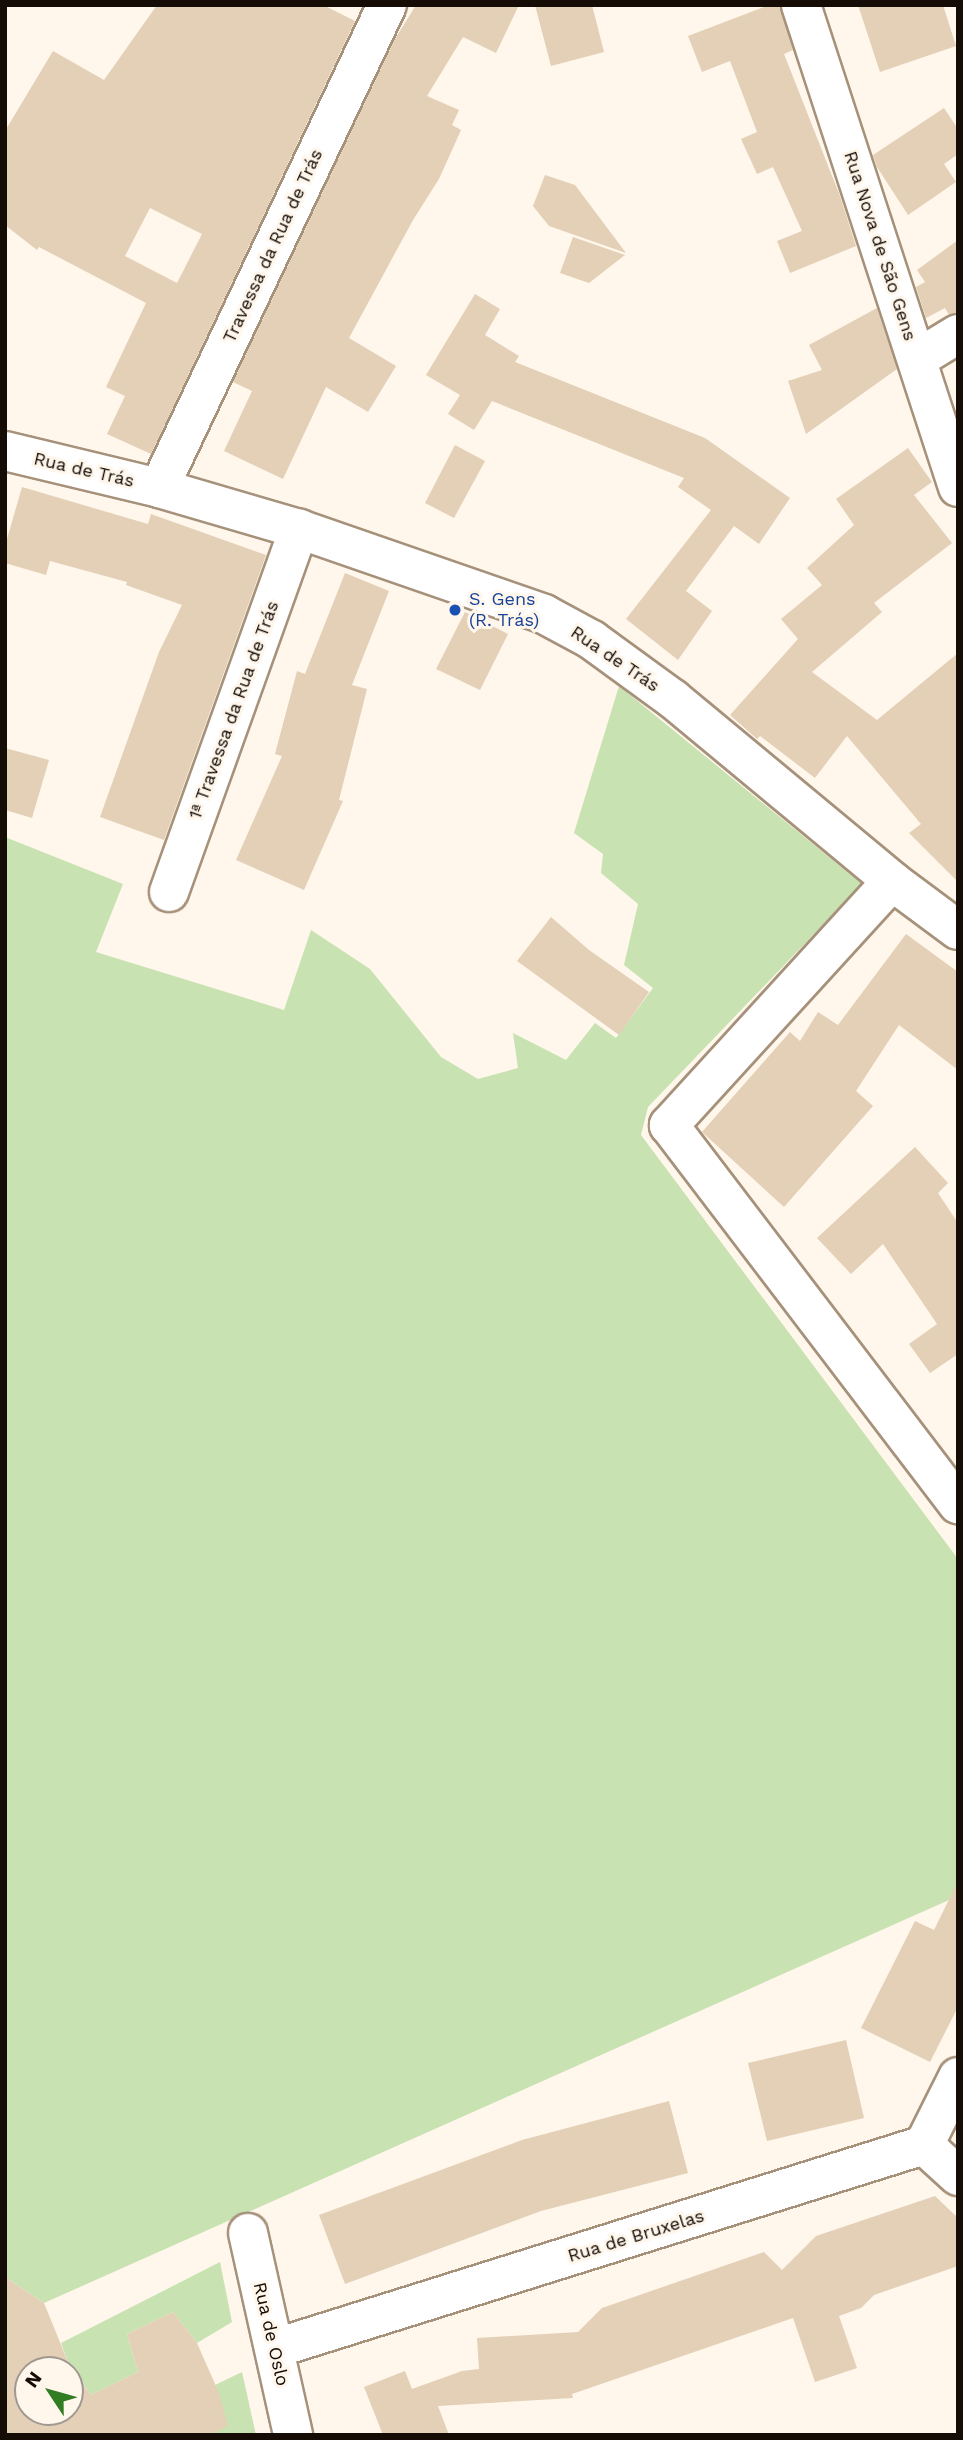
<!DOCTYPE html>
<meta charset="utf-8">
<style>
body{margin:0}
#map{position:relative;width:963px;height:2440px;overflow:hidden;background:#fff6ec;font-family:"Work Sans",sans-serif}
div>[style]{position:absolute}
.green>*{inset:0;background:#c9e2b2}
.building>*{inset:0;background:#e3d0b6}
.roads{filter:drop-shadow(2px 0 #a6917a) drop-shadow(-2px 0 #a6917a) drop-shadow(0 2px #a6917a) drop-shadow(0 -2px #a6917a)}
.minor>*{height:38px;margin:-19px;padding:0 19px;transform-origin:19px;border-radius:19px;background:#fff}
.dots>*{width:19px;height:19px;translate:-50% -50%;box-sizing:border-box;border:4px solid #fff6ec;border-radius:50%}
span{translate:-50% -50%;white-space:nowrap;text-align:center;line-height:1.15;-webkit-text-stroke:6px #fff6ec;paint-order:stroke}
.street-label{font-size:18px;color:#140c05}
.transit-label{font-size:18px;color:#164399}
.left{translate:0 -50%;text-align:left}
.frame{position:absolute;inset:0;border:7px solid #140c05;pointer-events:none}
.north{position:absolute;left:14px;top:2356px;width:70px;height:70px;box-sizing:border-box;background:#fff6ec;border:2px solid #a19890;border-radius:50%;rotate:306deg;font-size:19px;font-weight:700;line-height:28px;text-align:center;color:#140c05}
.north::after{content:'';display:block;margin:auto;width:24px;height:32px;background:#327c23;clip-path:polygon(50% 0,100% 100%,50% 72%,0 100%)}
</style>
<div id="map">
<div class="green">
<i style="clip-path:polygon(619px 686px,862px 884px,648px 1107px,641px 1135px,958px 1559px,958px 1896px,44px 2303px,5px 2277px,5px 837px,123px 884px,96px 952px,284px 1010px,311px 930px,370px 969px,441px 1057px,478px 1079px,518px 1068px,513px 1033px,566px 1060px,595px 1023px,616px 1038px,653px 988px,624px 965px,638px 904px,601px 873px,603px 854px,574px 833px)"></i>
<i style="clip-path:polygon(220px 2262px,232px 2322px,197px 2343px,173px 2312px,127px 2334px,138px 2372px,91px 2395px,68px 2362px,61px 2343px)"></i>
<i style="clip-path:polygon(242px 2372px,256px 2435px,215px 2435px,215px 2385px)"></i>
</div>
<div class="building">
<i style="clip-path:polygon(evenodd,157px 5px,323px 5px,355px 21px,151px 454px,107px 434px,125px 396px,106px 387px,146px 303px,39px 247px,37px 250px,5px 225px,5px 131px,53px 51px,104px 80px,157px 5px,150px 208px,202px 234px,177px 283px,125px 256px,150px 208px)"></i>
<i style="clip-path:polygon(416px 5px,519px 5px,496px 53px,463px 37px,427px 96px,459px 110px,452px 125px,461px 130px,439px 179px,413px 220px,349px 338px,396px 366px,368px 412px,326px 387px,283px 479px,224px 451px,252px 391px,233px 382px,395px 39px)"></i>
<i style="clip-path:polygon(535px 5px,592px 5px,604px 52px,551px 66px)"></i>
<i style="clip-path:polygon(769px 5px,780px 5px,793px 50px,784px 54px,840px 196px,856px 246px,790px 273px,777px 241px,802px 231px,773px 167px,757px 174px,741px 139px,757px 132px,730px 61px,702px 72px,688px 36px)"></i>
<i style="clip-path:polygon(858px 5px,943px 5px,956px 46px,880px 72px)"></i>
<i style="clip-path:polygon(944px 108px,958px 129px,958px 154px,944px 164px,956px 182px,908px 215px,877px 167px,873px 155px)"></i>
<i style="clip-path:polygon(545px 175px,575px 185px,626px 253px,549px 226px,533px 206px)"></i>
<i style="clip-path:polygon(573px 237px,625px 255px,589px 283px,560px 273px)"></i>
<i style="clip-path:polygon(958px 240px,958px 312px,949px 315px,945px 308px,926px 318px,916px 287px,925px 282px,917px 270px)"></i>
<i style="clip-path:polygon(475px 294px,500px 309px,485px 335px,519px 356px,515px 362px,705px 438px,790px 498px,759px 544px,734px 526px,686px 591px,712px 611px,678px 660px,626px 619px,711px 510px,678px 487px,684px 478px,492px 401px,474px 430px,448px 414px,460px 395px,426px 375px)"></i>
<i style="clip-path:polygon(877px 308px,897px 369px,806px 434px,788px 381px,822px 370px,809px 345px)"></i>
<i style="clip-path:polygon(455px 445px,485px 461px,454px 518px,425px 503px)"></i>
<i style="clip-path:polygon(908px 448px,932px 482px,914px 495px,952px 543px,874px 603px,882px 612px,812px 672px,877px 720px,958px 653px,958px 882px,909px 833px,921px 824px,847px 736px,815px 778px,760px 736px,757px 739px,730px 715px,798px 639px,781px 619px,822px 585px,807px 568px,854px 525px,836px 499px)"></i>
<i style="clip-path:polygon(22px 487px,148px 524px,151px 514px,266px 555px,164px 840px,100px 817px,159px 652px,182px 605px,126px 585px,127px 582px,50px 561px,46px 575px,5px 563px,5px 546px)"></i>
<i style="clip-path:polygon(345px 573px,389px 591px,352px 685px,367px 689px,339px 800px,343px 801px,304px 890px,236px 860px,282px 756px,275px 754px,297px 671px,305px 674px)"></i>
<i style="clip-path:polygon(465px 612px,508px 634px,480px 690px,436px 669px)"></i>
<i style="clip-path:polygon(5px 748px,49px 760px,32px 818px,5px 810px)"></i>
<i style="clip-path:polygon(551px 917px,589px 950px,649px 992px,619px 1035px,517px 961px)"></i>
<i style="clip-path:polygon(906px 934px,958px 972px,958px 1070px,899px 1025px,856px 1091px,873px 1106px,784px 1207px,702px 1132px,790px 1032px,800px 1041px,818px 1012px,838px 1025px)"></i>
<i style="clip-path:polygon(915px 1147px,948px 1183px,938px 1193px,958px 1223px,958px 1354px,930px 1373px,909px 1344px,937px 1324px,883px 1244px,851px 1274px,817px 1238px)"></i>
<i style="clip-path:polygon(958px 1881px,958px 2007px,930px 2062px,861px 2028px,915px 1921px,934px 1930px)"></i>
<i style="clip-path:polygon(846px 2040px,864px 2118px,767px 2141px,748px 2063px)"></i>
<i style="clip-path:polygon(669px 2101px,688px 2173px,541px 2211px,345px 2284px,319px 2215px,522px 2140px)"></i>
<i style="clip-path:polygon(935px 2196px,958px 2218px,958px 2266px,874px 2295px,861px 2308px,839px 2316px,857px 2368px,815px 2382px,793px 2318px,572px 2394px,573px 2398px,438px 2406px,449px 2435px,383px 2435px,364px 2387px,405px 2371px,412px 2389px,462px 2371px,479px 2369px,477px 2338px,578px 2332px,602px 2308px,764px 2252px,782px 2270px,816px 2236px)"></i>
<i style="clip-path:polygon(evenodd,5px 2277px,44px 2303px,68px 2362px,91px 2395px,138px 2372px,127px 2334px,173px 2312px,197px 2343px,219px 2393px,228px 2426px,210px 2435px,5px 2435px,5px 2277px,28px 2370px,70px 2370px,70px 2412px,28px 2412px,28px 2370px)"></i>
</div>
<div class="roads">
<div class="minor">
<i style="left:801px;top:5px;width:507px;rotate:71.96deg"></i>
<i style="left:917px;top:359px;width:48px;rotate:-31.4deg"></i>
<i style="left:5px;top:451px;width:158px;rotate:13.5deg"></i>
<i style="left:159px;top:488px;width:146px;rotate:16.3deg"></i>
<i style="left:299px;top:529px;width:259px;rotate:19.1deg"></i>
<i style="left:544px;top:614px;width:55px;rotate:28.4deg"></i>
<i style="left:592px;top:640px;width:100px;rotate:36.1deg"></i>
<i style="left:673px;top:699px;width:285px;rotate:39.7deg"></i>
<i style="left:892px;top:881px;width:82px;rotate:36.6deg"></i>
<i style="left:159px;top:488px;width:534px;rotate:-64.73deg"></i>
<i style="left:892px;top:881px;width:331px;rotate:132.4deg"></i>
<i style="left:669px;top:1125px;width:477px;rotate:52.7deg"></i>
<i style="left:169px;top:892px;width:386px;rotate:-70.3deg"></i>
<i style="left:924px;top:2145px;width:46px;rotate:42.4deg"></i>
<i style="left:248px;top:2233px;width:207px;rotate:77.4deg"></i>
<i style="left:276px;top:2348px;width:679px;rotate:-17.39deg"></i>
<i style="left:924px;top:2145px;width:76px;rotate:-63.4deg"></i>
</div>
</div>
<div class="dots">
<i style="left:455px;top:610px;background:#1a4fb4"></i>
</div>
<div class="street-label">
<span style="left:273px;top:246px;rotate:-65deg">Travessa da Rua de Trás</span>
<span style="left:880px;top:246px;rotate:72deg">Rua Nova de São Gens</span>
<span style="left:84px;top:470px;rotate:13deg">Rua de Trás</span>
<span style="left:615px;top:659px;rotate:34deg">Rua de Trás</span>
<span style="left:234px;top:710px;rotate:-70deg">1ª Travessa da Rua de Trás</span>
<span style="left:636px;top:2236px;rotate:-17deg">Rua de Bruxelas</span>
<span style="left:271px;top:2334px;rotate:77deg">Rua de Oslo</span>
</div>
<div class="transit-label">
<span class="left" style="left:469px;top:610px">S. Gens<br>(R. Trás)</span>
</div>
<div class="frame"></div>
<div class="north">N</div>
</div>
